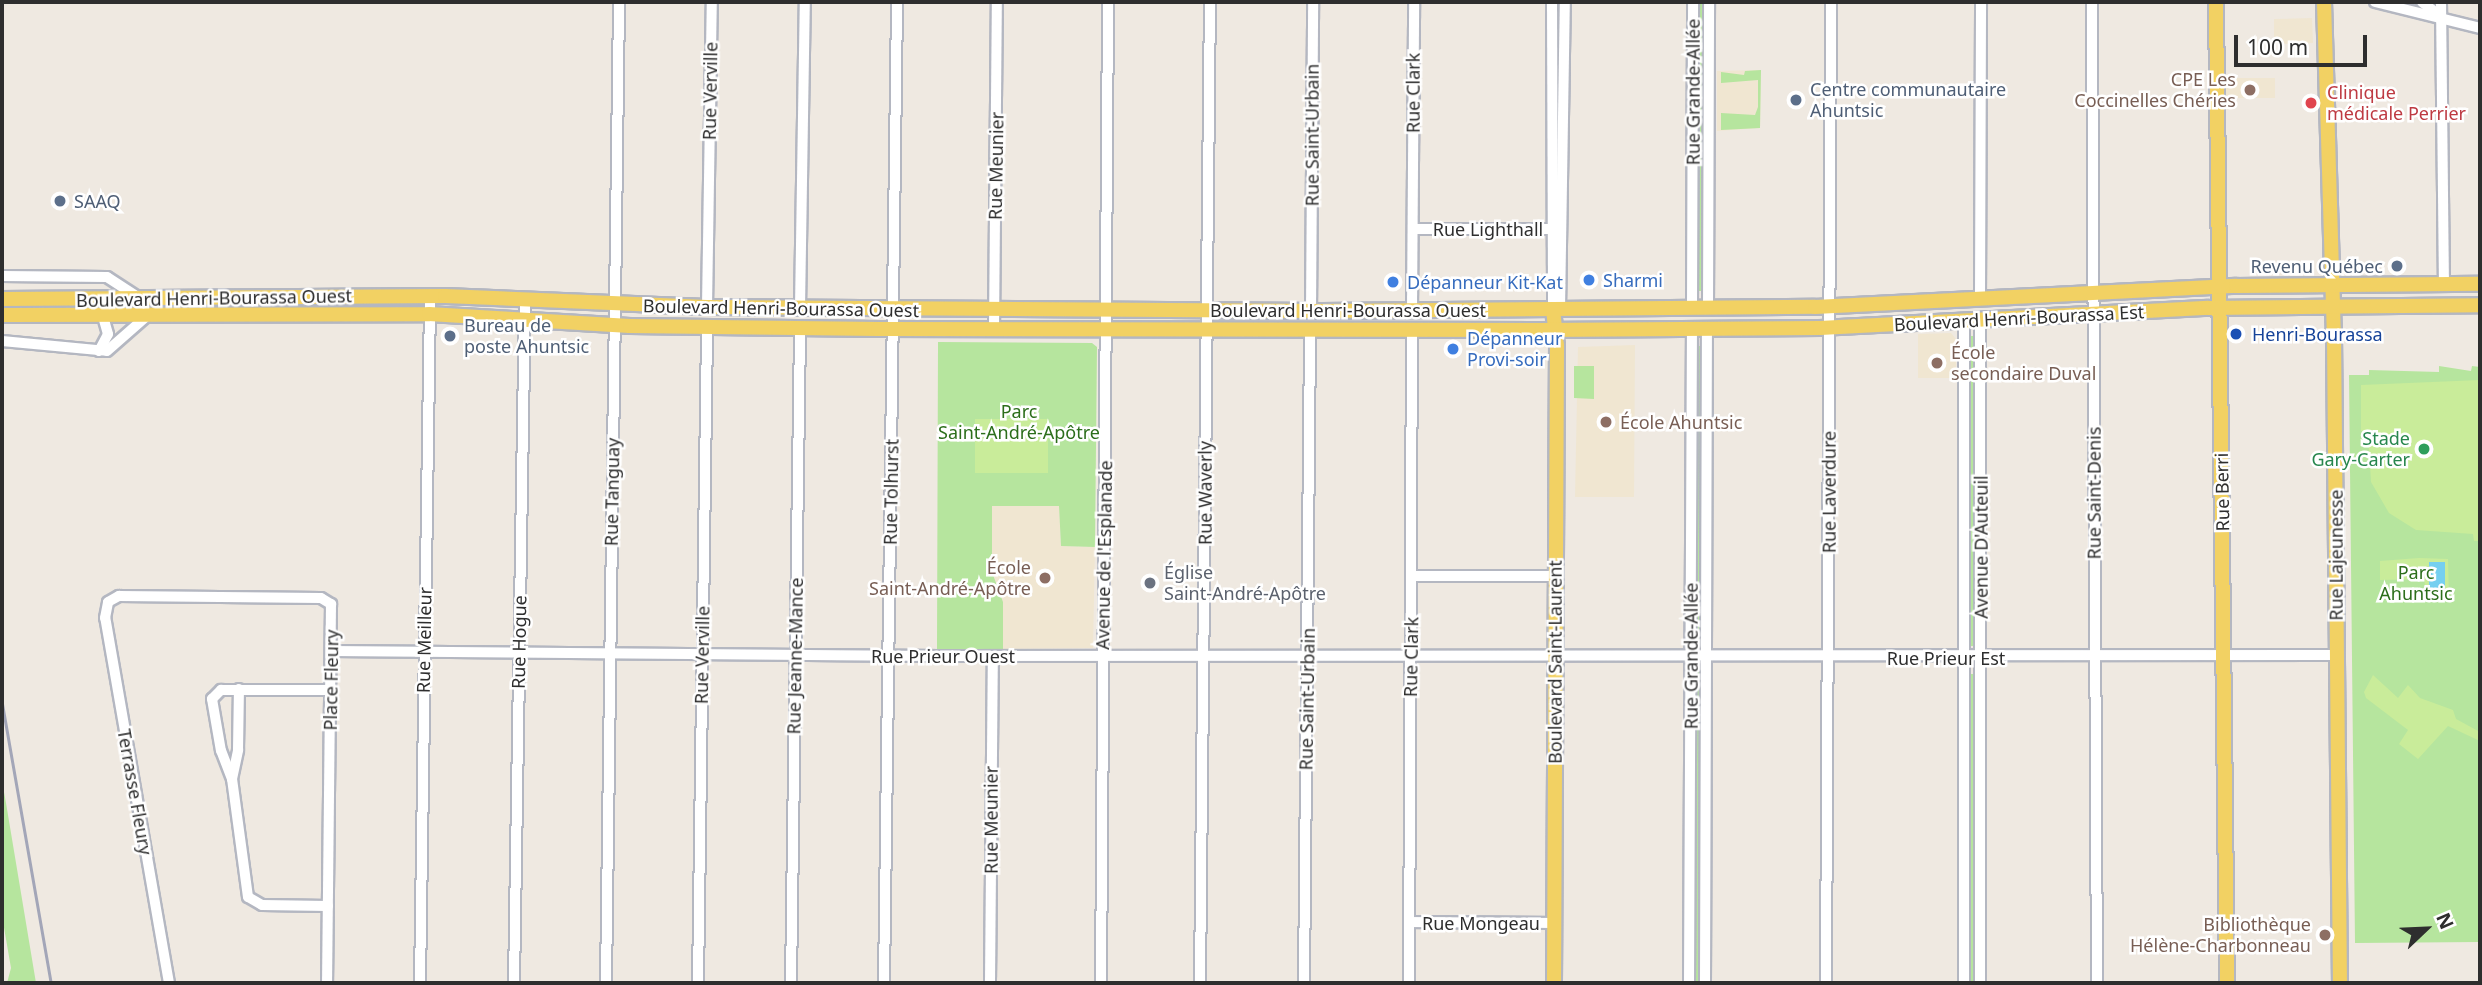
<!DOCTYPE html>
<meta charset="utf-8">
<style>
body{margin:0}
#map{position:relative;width:2482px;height:985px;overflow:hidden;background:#efe9e1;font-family:"Noto Sans",sans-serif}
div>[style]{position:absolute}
.education>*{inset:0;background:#f0e6d1}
.green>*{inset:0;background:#b6e59e}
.pitch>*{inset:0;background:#c9ec9a}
.water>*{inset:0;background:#75cff0}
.roads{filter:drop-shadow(2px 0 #b4b7c1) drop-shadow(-2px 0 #b4b7c1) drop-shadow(0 2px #b4b7c1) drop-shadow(0 -2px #b4b7c1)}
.minor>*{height:10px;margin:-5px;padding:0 5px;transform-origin:5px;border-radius:5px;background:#fff}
.major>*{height:14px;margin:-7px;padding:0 7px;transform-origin:7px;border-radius:7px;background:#f2d163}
.rail>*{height:2.5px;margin:-1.25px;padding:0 1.25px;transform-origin:1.25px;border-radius:1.25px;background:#a3a6b8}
.dots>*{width:19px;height:19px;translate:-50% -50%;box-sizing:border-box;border:4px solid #fff;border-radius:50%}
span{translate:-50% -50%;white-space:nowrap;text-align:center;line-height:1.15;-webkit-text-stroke:5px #fff;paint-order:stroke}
.education-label{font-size:18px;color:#785e54}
.right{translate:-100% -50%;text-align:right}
.left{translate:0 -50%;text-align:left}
.service-label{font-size:18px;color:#4e5e75}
.street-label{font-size:18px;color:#2e2e2e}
.health-label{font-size:18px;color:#be3a42}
.shop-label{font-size:18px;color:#366cbe}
.transit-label{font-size:18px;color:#164399}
.park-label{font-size:18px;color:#2c6e1b}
.leisure-label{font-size:18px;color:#27864d}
.worship-label{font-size:18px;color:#5b616d}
.frame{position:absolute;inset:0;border:4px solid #2e2e2e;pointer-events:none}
.north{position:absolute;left:2391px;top:894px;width:70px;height:70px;-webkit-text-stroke:5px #fff;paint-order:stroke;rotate:67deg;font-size:19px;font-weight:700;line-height:28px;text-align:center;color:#2e2e2e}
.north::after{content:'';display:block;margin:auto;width:24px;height:32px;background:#2e2e2e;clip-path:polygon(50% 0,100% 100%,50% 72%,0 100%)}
.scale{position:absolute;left:2234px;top:35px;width:133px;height:32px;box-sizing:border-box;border:4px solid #2e2e2e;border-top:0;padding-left:9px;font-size:21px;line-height:24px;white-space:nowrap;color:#2e2e2e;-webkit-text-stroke:5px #fff;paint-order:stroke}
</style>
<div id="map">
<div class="education">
<i style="clip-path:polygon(2312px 18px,2313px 43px,2274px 44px,2274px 19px)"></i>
<i style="clip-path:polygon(1761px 70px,1760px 128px,1717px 131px,1717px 71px)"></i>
<i style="clip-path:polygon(2226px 78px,2275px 78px,2275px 98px,2226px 98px)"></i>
<i style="clip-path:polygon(1951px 333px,1956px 339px,1956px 378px,1918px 378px,1918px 334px)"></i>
<i style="clip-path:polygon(1635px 345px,1634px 497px,1575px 497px,1578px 347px)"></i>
<i style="clip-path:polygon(992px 506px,1059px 506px,1061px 546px,1095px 547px,1093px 648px,1003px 649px,1003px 602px,992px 572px)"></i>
</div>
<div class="green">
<i style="clip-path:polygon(1697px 2px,1705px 2px,1704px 291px,1696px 291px)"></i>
<i style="clip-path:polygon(1761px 70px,1760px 128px,1721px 130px,1721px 113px,1755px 115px,1758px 107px,1758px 80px,1721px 83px,1721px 72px,1744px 75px,1745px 71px)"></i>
<i style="clip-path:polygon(1968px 336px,1977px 336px,1977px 646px,1968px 646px)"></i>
<i style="clip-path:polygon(938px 342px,1092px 343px,1097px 347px,1095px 547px,1061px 546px,1059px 506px,992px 506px,992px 572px,1003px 602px,1003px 649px,937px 649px)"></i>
<i style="clip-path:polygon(1696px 346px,1704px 346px,1702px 645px,1694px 645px)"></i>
<i style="clip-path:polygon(1574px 366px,1594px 366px,1594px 399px,1574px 398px)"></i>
<i style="clip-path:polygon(2439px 366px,2471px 371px,2472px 366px,2480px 367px,2480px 942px,2355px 943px,2349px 375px,2369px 375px,2369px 370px,2439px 372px)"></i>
<i style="clip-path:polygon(1694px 672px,1702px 672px,1701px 983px,1693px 983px)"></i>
<i style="clip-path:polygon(1969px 674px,1977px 674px,1977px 983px,1968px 983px)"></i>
<i style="clip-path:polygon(2px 781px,6px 803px,36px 983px,7px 983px,11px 968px,2px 916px)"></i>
</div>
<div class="pitch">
<i style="clip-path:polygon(2480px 380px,2480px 541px,2474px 541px,2473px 534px,2416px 530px,2389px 513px,2371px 482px,2368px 431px,2361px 431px,2361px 385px)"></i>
<i style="clip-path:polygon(975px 419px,1048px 419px,1048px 473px,975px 473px)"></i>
<i style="clip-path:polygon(2419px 558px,2448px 559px,2449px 598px,2427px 599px,2424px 579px,2380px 580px,2380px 561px)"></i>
<i style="clip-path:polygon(2373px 675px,2398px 698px,2408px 685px,2420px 698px,2453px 710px,2456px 719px,2480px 732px,2480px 741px,2448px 726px,2418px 759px,2399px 744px,2408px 730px,2366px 698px,2364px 692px)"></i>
</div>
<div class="water">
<i style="clip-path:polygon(2429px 562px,2445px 562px,2445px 595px,2429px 595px)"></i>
</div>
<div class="roads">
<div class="minor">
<i style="left:1552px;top:2px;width:307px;rotate:89.8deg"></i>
<i style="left:2092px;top:2px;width:981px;rotate:89.71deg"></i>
<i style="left:2375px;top:2px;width:108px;rotate:13.9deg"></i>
<i style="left:2422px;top:2px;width:21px;rotate:37deg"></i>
<i style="left:2441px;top:2px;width:283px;rotate:89.4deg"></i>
<i style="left:1413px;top:229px;width:144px"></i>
<i style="left:2px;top:276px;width:105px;rotate:0.5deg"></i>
<i style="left:107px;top:277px;width:38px;rotate:33deg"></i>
<i style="left:1980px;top:299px;width:297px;rotate:-89.8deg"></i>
<i style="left:707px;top:307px;width:305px;rotate:-89.1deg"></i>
<i style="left:800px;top:308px;width:306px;rotate:-89.1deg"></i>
<i style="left:1692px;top:308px;width:306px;rotate:-89.8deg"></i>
<i style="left:1708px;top:308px;width:306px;rotate:-89.8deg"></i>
<i style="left:1560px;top:309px;width:307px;rotate:-89.1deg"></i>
<i style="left:1412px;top:310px;width:308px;rotate:-89.6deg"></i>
<i style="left:1311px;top:311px;width:309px;rotate:-89.6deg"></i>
<i style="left:1980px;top:320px;width:663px;rotate:90deg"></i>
<i style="left:1964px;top:321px;width:662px;rotate:90deg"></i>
<i style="left:994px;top:330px;width:328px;rotate:-89.5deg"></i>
<i style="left:2px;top:341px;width:105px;rotate:5.4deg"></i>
<i style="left:107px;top:351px;width:53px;rotate:-41.2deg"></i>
<i style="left:99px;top:351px;width:19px;rotate:-62deg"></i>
<i style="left:108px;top:334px;width:19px;rotate:-106deg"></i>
<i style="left:1411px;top:576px;width:145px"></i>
<i style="left:331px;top:651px;width:608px;rotate:0.47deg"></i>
<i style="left:939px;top:656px;width:1398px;rotate:-0.04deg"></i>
<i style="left:232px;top:779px;width:30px;rotate:-78deg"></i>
<i style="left:238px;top:750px;width:61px;rotate:-89.1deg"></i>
<i style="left:328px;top:906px;width:66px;rotate:-179.1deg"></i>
<i style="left:262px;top:905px;width:16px;rotate:-150deg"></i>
<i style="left:248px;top:897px;width:119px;rotate:-97.7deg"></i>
<i style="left:232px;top:779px;width:30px;rotate:-111deg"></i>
<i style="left:221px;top:751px;width:53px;rotate:-99.8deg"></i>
<i style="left:212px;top:699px;width:13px;rotate:-45deg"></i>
<i style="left:221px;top:690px;width:110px"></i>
<i style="left:1409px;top:922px;width:145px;rotate:0.4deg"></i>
<i style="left:169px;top:983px;width:371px;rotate:-99.9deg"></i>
<i style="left:105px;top:618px;width:16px;rotate:-79deg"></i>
<i style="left:108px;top:602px;width:13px;rotate:-29deg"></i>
<i style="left:119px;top:596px;width:202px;rotate:0.6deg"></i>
<i style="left:321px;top:598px;width:12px;rotate:31deg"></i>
<i style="left:331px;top:604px;width:379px;rotate:90.6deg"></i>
<i style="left:420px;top:983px;width:686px;rotate:-89.16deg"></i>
<i style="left:514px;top:983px;width:682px;rotate:-89.08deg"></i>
<i style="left:606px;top:983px;width:981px;rotate:-89.24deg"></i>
<i style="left:698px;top:983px;width:656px;rotate:-89.21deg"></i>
<i style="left:791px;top:983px;width:655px;rotate:-89.21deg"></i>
<i style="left:884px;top:983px;width:981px;rotate:-89.24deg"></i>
<i style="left:990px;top:983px;width:327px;rotate:-89.5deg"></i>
<i style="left:1101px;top:983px;width:981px;rotate:-89.59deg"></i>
<i style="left:1200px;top:983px;width:981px;rotate:-89.42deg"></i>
<i style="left:1304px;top:983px;width:653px;rotate:-89.47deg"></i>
<i style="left:1409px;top:983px;width:653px;rotate:-89.74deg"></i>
<i style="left:1689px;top:983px;width:655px;rotate:-89.74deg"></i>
<i style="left:1705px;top:983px;width:655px;rotate:-89.83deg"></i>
<i style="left:1826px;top:983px;width:981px;rotate:-89.71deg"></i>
</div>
<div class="major">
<i style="left:2216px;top:2px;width:981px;rotate:89.36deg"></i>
<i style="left:2324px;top:2px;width:334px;rotate:88.3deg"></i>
<i style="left:2334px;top:336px;width:647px;rotate:89.47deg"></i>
<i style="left:2px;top:299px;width:443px;rotate:-0.4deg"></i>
<i style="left:445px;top:296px;width:262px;rotate:2.4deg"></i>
<i style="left:707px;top:307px;width:615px;rotate:0.37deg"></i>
<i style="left:1322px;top:311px;width:493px;rotate:-0.5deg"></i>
<i style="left:1815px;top:307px;width:422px;rotate:-2.9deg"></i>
<i style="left:2236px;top:286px;width:244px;rotate:-0.5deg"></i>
<i style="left:1553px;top:309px;width:36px;rotate:84deg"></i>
<i style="left:1557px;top:345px;width:638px;rotate:90.27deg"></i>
<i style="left:2px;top:315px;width:427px;rotate:-0.1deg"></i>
<i style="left:429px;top:314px;width:201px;rotate:3.4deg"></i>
<i style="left:630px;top:326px;width:248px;rotate:0.7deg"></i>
<i style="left:878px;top:329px;width:664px;rotate:0.09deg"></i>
<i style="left:1542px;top:330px;width:278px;rotate:-0.4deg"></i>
<i style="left:1820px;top:328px;width:389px;rotate:-3deg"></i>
<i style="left:2208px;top:308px;width:272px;rotate:-0.6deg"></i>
</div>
</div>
<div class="rail">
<i style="left:2px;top:701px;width:286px;rotate:80.1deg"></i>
</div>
<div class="dots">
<i style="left:2250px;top:90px;background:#8d6e63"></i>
<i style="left:1796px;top:100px;background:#5c6f8a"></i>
<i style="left:2311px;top:103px;background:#e0444e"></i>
<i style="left:60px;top:201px;background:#5c6f8a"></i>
<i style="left:2397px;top:266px;background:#5c6f8a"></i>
<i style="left:1589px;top:280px;background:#3f7fe0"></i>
<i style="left:1393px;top:282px;background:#3f7fe0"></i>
<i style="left:2236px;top:334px;background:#1a4fb4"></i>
<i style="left:450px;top:336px;background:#5c6f8a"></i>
<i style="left:1453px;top:349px;background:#3f7fe0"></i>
<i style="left:1937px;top:363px;background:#8d6e63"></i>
<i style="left:1606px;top:422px;background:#8d6e63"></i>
<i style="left:2424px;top:449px;background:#2e9e5b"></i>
<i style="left:1045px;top:578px;background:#8d6e63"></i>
<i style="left:1150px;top:583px;background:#6b7280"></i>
<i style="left:2325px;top:935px;background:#8d6e63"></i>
</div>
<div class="education-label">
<span class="right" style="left:2236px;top:90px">CPE Les<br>Coccinelles Chéries</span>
<span class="left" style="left:1951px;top:363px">École<br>secondaire Duval</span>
<span class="left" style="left:1620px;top:422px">École Ahuntsic</span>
<span class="right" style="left:1031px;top:578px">École<br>Saint-André-Apôtre</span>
<span class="right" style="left:2311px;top:935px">Bibliothèque<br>Hélène-Charbonneau</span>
</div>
<div class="service-label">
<span class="left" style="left:1810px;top:100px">Centre communautaire<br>Ahuntsic</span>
<span class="left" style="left:74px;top:201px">SAAQ</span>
<span class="right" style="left:2383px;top:266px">Revenu Québec</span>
<span class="left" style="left:464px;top:336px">Bureau de<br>poste Ahuntsic</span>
</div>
<div class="street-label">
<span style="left:710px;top:91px;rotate:-89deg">Rue Verville</span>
<span style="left:1693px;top:92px;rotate:-90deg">Rue Grande-Allée</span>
<span style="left:1413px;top:93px;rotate:-90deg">Rue Clark</span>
<span style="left:1312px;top:135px;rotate:-90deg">Rue Saint-Urbain</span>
<span style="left:996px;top:166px;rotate:-89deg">Rue Meunier</span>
<span style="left:1488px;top:229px">Rue Lighthall</span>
<span style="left:214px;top:298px;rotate:-1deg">Boulevard Henri-Bourassa Ouest</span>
<span style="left:781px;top:308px;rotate:1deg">Boulevard Henri-Bourassa Ouest</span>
<span style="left:1348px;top:310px">Boulevard Henri-Bourassa Ouest</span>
<span style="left:2019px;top:318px;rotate:-3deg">Boulevard Henri-Bourassa Est</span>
<span style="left:612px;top:492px;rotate:-89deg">Rue Tanguay</span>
<span style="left:891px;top:492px;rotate:-89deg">Rue Tolhurst</span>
<span style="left:1829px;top:492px;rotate:-90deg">Rue Laverdure</span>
<span style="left:2222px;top:492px;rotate:-91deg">Rue Berri</span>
<span style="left:1205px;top:493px;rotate:-90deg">Rue Waverly</span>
<span style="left:2094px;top:493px;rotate:-90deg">Rue Saint-Denis</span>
<span style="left:1981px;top:547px;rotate:-90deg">Avenue D'Auteuil</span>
<span style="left:1104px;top:555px;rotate:-89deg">Avenue de l'Esplanade</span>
<span style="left:2336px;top:555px;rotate:-90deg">Rue Lajeunesse</span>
<span style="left:424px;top:640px;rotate:-89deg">Rue Meilleur</span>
<span style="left:519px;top:642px;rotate:-89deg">Rue Hogue</span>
<span style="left:702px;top:655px;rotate:-89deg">Rue Verville</span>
<span style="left:795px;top:656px;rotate:-89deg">Rue Jeanne-Mance</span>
<span style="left:943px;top:656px">Rue Prieur Ouest</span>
<span style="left:1691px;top:656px;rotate:-90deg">Rue Grande-Allée</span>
<span style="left:1411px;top:657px;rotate:-89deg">Rue Clark</span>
<span style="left:1946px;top:658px">Rue Prieur Est</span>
<span style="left:1555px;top:662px;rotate:-90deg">Boulevard Saint-Laurent</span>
<span style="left:331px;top:680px;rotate:-89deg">Place Fleury</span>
<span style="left:1307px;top:699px;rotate:-89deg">Rue Saint-Urbain</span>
<span style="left:135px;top:792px;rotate:80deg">Terrasse Fleury</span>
<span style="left:991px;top:820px;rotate:-90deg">Rue Meunier</span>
<span style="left:1481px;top:923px">Rue Mongeau</span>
</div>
<div class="health-label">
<span class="left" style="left:2327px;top:103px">Clinique<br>médicale Perrier</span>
</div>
<div class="shop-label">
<span class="left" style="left:1603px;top:280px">Sharmi</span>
<span class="left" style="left:1407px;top:282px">Dépanneur Kit-Kat</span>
<span class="left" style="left:1467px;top:349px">Dépanneur<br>Provi-soir</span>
</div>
<div class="transit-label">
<span class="left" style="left:2252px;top:334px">Henri-Bourassa</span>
</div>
<div class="park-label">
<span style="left:1019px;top:422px">Parc<br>Saint-André-Apôtre</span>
<span style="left:2416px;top:583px">Parc<br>Ahuntsic</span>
</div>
<div class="leisure-label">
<span class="right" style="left:2410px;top:449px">Stade<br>Gary-Carter</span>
</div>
<div class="worship-label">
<span class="left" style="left:1164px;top:583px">Église<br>Saint-André-Apôtre</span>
</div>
<div class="frame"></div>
<div class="north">N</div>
<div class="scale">100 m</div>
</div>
